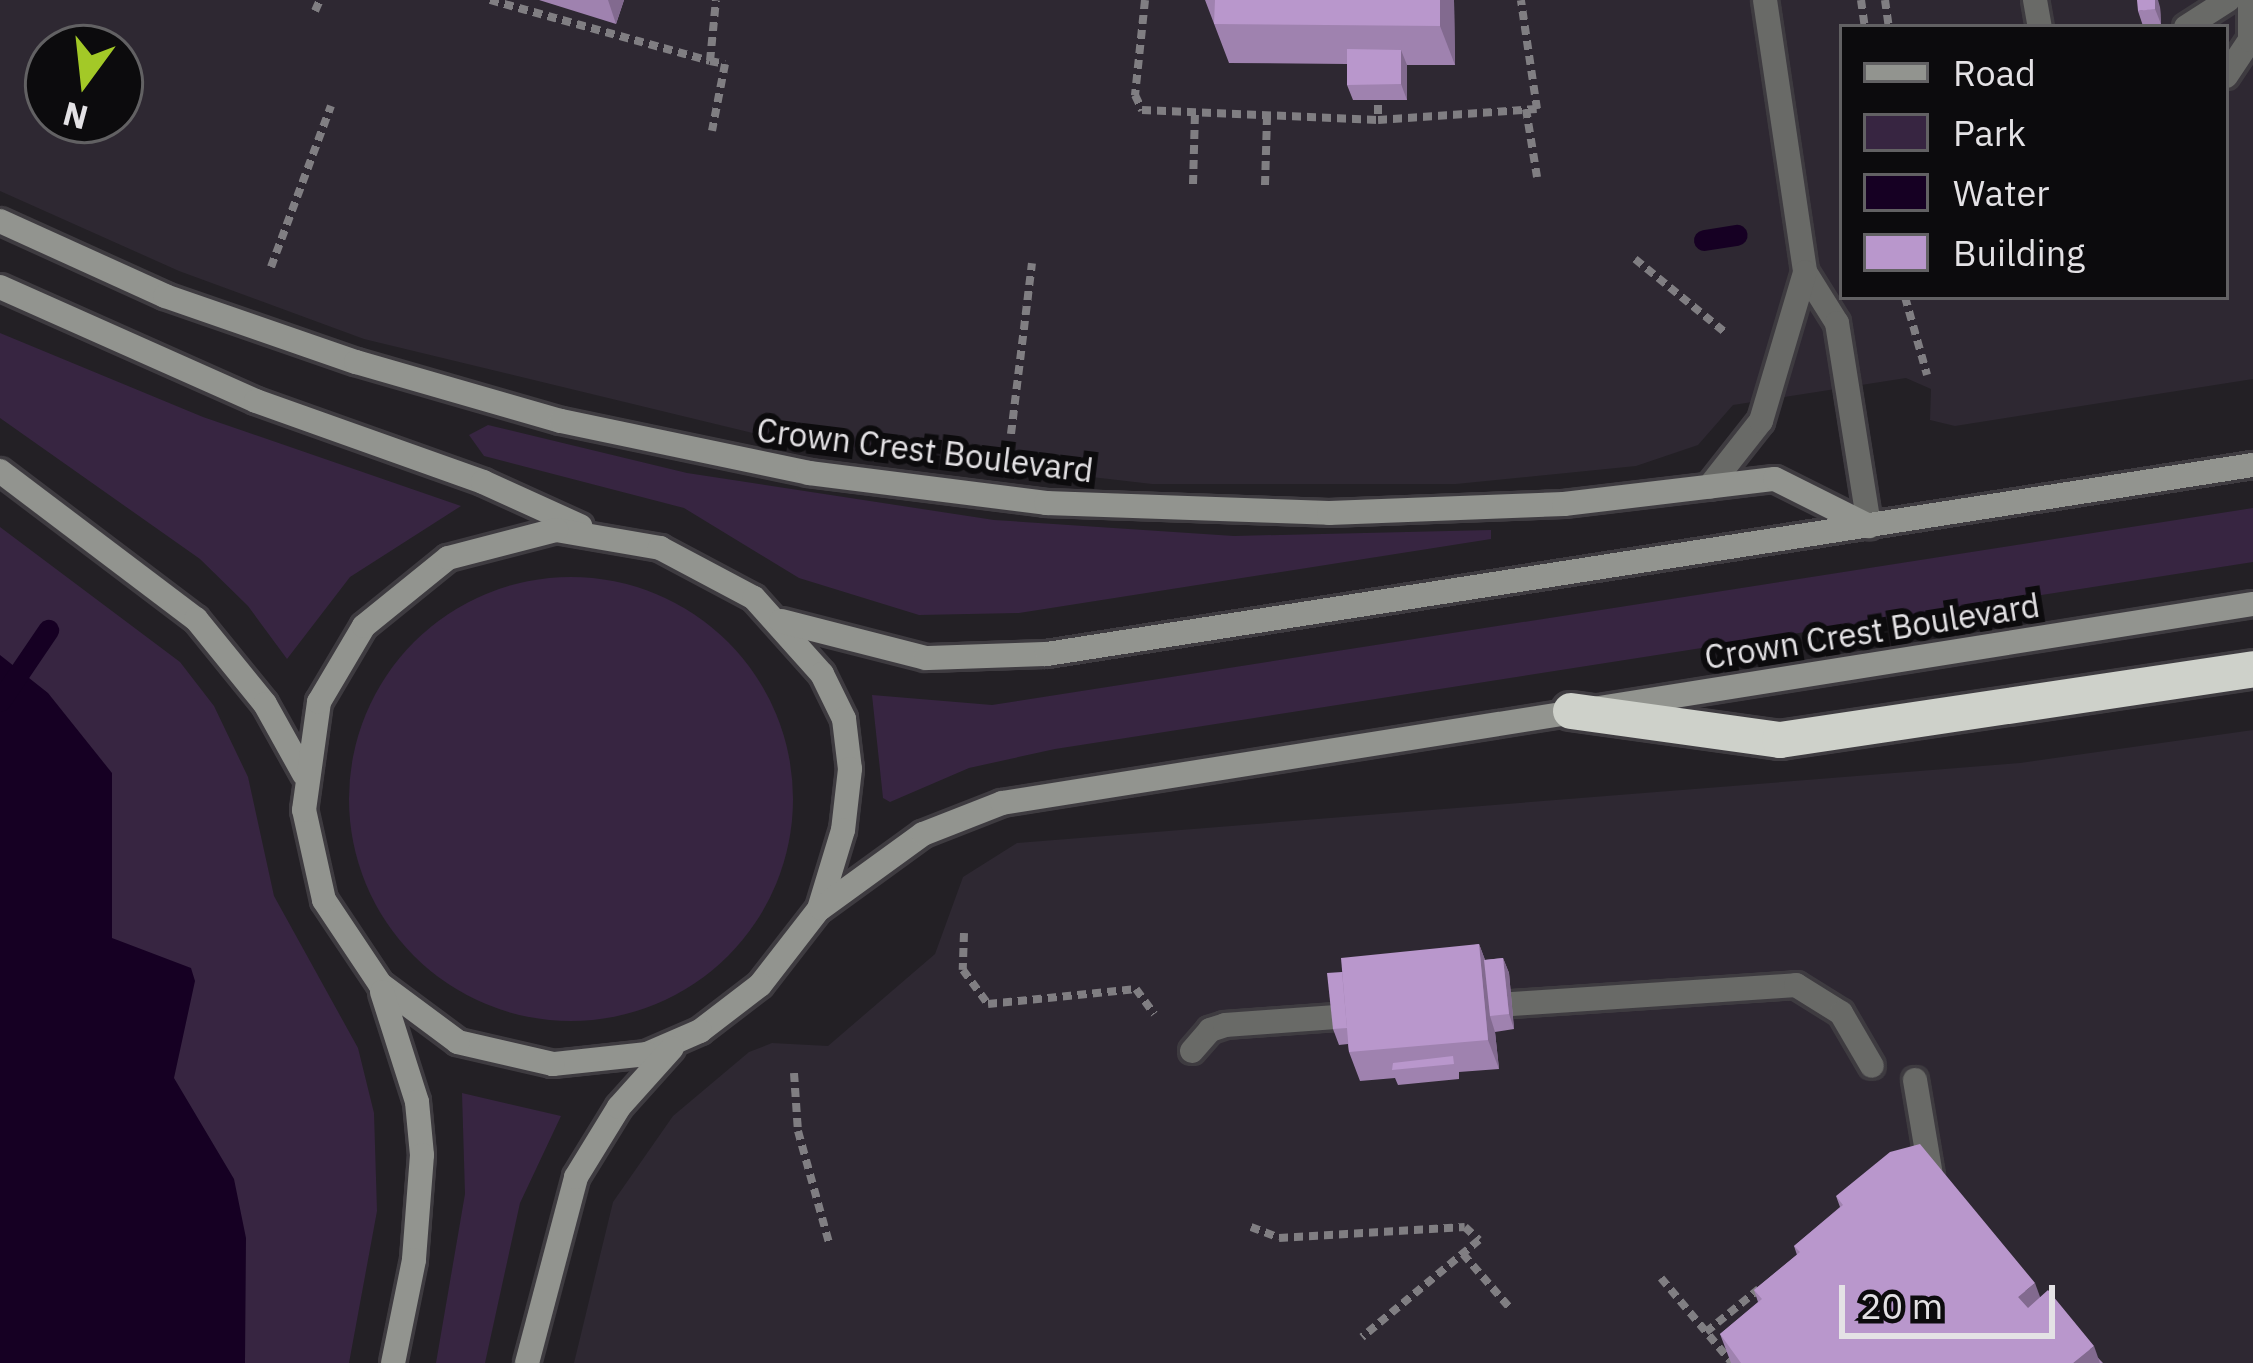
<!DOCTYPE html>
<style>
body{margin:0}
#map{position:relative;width:2253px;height:1363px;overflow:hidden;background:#232025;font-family:"IBM Plex Sans",sans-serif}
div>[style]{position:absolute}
.built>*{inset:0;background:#2e2832}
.green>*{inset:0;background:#372541}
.round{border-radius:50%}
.water>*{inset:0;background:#160023}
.stream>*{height:21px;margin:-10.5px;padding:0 10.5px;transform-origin:10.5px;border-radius:10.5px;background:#160023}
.path>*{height:8px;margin-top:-4px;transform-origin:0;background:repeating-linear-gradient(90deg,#807e82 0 9px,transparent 0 15px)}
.roads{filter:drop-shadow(3px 0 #3e3b40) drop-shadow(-3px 0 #3e3b40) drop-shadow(0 3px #3e3b40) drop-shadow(0 -3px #3e3b40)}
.lane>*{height:24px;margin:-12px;padding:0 12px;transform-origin:12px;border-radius:12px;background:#696a67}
.street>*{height:24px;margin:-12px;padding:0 12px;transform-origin:12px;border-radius:12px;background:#696a67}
.secondary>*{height:24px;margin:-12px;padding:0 12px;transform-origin:12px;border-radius:12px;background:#92948f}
.highway>*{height:36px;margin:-18px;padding:0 18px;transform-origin:18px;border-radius:18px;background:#ced1ca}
.wall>*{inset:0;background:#9f82af}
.shaded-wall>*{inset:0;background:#826a8f}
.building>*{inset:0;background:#b997cc}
span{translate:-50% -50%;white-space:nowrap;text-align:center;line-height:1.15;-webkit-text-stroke:12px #0c0b0d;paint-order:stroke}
.street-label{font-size:33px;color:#e4e2e5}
.legend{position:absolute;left:1839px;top:24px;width:390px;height:276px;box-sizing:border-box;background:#0c0b0d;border:3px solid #626163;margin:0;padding:15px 21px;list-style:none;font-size:36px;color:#e4e2e5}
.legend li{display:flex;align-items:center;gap:24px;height:60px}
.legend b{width:60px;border:3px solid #626163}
.north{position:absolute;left:24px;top:24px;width:120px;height:120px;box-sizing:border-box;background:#0c0b0d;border:3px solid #626163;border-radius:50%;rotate:195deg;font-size:33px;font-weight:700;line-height:48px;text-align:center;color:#e4e2e5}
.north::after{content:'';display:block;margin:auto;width:42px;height:54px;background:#a3c927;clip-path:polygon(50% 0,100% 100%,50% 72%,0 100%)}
.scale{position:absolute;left:1839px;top:1285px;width:216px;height:54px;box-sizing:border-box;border:6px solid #e4e2e5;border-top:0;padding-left:15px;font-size:36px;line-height:42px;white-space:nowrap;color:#e4e2e5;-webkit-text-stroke:9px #0c0b0d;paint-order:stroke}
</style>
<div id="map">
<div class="built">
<i style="clip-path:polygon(evenodd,0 0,2253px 0,2253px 379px,1955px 426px,1930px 420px,1931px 389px,1906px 378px,1733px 405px,1698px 445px,1636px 466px,1456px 484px,1152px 484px,790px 442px,364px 339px,179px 271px,0 191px,0 0,1842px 27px,2226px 27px,2226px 297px,1842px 297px,1842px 27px,0 0,48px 48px,120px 48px,120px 120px,48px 120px,48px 48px)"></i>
<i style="clip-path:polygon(2253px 730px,2253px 1363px,574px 1363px,613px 1202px,673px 1116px,749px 1052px,772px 1043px,828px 1046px,935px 954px,963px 877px,1017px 843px,2020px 763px)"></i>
</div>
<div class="green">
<i style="clip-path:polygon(0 333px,203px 417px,461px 506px,350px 577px,287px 659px,248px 606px,200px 559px,0 418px)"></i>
<i style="clip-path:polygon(488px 425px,687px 473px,994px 520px,1234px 536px,1491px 530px,1491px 539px,1019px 613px,919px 615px,799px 578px,684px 508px,484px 456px,469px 435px)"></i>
<i style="clip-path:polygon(2253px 508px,2253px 562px,1055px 749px,969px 768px,890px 802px,883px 798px,872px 695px,992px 705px)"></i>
<i style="clip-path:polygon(0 527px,180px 662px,214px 706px,248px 777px,274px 896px,358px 1048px,374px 1113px,377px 1211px,349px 1363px,0 1363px)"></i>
<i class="round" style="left:349px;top:577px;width:444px;height:444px"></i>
<i style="clip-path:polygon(462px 1093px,561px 1116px,520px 1203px,485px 1363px,436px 1363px,465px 1194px)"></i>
</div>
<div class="water">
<i style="clip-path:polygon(0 655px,48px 693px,112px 773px,112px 938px,191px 968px,195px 981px,174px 1078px,234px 1179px,246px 1238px,245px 1363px,0 1363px)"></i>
</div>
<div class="stream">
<i style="left:1704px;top:240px;width:33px;rotate:-9deg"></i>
<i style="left:0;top:701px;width:86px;rotate:-55.9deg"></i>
</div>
<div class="path">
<i style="left:490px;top:0;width:228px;rotate:15.5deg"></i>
<i style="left:710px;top:61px;width:61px;rotate:-84.4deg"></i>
<i style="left:1145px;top:0;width:96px;rotate:96deg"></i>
<i style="left:1135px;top:95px;width:17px;rotate:65deg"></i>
<i style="left:1142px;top:110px;width:236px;rotate:2.4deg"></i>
<i style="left:1378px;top:120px;width:159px;rotate:-4deg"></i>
<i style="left:1537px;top:109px;width:110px;rotate:-98.4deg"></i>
<i style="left:1861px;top:0;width:27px;rotate:82deg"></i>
<i style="left:1885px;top:0;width:27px;rotate:82deg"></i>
<i style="left:315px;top:11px;width:12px;rotate:-66deg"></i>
<i style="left:710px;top:61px;width:15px;rotate:11deg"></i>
<i style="left:725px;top:64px;width:68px;rotate:101deg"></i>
<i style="left:1378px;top:90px;width:30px;rotate:90deg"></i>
<i style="left:1526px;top:109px;width:69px;rotate:80.8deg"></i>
<i style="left:1193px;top:184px;width:70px;rotate:-88.4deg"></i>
<i style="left:1265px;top:185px;width:68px;rotate:-88.3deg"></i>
<i style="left:1635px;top:259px;width:119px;rotate:39.2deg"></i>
<i style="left:271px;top:267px;width:172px;rotate:-69.6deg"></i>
<i style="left:1905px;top:297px;width:81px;rotate:74.2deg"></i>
<i style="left:1011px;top:434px;width:172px;rotate:-83deg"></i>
<i style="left:964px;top:933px;width:37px;rotate:92deg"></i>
<i style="left:963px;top:970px;width:42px;rotate:53.7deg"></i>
<i style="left:988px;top:1004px;width:149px;rotate:-5.8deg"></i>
<i style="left:1136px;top:989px;width:31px;rotate:54deg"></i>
<i style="left:794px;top:1073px;width:58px;rotate:86.1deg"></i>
<i style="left:798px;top:1131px;width:116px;rotate:74.5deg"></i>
<i style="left:1251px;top:1227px;width:30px;rotate:21deg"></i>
<i style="left:1279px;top:1238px;width:186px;rotate:-3.4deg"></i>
<i style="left:1465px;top:1227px;width:19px;rotate:43deg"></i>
<i style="left:1479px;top:1240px;width:152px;rotate:140.3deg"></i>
<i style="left:1463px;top:1254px;width:70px;rotate:49deg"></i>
<i style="left:1661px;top:1278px;width:111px;rotate:50.1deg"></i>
<i style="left:1706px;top:1332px;width:68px;rotate:-39.1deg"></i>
</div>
<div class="roads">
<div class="lane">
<i style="left:2035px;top:0;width:27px;rotate:80deg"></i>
<i style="left:2186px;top:27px;width:50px;rotate:-32.7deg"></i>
<i style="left:2226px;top:76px;width:43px;rotate:-56.3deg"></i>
<i style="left:2250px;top:40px;width:40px;rotate:-90deg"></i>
<i style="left:1482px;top:1006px;width:315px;rotate:-3.8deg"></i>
<i style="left:1796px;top:985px;width:53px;rotate:31.9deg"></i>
<i style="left:1841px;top:1013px;width:61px;rotate:59.7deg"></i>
<i style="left:1192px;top:1051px;width:28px;rotate:-49deg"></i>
<i style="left:1210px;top:1030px;width:16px;rotate:-18deg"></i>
<i style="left:1225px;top:1025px;width:139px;rotate:-4.1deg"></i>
<i style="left:1915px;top:1080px;width:97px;rotate:80.5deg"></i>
</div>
<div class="street">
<i style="left:1765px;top:0;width:275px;rotate:81.6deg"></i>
<i style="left:1805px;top:272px;width:60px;rotate:57.9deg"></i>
<i style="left:1837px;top:323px;width:206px;rotate:81deg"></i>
<i style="left:1709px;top:487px;width:84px;rotate:-51.8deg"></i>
<i style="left:1761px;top:421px;width:155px;rotate:-73.5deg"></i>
</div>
<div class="secondary">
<i style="left:0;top:221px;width:181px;rotate:24.4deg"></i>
<i style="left:165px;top:296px;width:202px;rotate:19.1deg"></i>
<i style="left:356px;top:362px;width:213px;rotate:16.1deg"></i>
<i style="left:561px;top:421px;width:253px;rotate:11.8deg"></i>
<i style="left:809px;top:473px;width:239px;rotate:7.2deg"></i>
<i style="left:1046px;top:503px;width:283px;rotate:2deg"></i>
<i style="left:1329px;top:513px;width:235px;rotate:-2.2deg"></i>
<i style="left:1564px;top:504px;width:212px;rotate:-6.8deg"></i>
<i style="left:1775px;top:479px;width:105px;rotate:26.6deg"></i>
<i style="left:0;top:287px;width:280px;rotate:24deg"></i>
<i style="left:256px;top:401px;width:241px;rotate:19.6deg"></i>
<i style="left:483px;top:482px;width:107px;rotate:24.4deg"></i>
<i style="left:0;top:471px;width:246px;rotate:37.1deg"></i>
<i style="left:196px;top:619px;width:109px;rotate:50.9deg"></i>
<i style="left:265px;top:704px;width:80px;rotate:60.9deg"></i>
<i style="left:556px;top:530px;width:106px;rotate:9.8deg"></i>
<i style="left:660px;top:548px;width:106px;rotate:28deg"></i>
<i style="left:754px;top:598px;width:102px;rotate:48.2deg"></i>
<i style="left:822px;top:674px;width:50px;rotate:63.9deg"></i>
<i style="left:844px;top:719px;width:50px;rotate:83.2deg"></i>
<i style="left:850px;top:769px;width:61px;rotate:96.5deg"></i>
<i style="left:843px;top:830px;width:83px;rotate:106.9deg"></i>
<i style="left:819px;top:909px;width:96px;rotate:127.8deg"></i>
<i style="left:760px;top:985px;width:76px;rotate:142.5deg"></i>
<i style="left:700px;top:1031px;width:58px;rotate:156.5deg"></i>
<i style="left:647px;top:1054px;width:95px;rotate:173.9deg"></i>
<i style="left:553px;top:1064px;width:98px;rotate:-167deg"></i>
<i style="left:458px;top:1042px;width:97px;rotate:-143.4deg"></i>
<i style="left:380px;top:984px;width:101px;rotate:-123.7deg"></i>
<i style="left:324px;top:900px;width:92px;rotate:-102.5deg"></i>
<i style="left:304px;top:810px;width:109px;rotate:-82.1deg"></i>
<i style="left:319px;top:702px;width:88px;rotate:-59.4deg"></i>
<i style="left:364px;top:626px;width:108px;rotate:-39deg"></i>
<i style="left:448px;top:558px;width:112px;rotate:-14.5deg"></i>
<i style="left:781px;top:621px;width:150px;rotate:14.3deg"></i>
<i style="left:926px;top:658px;width:121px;rotate:-1.9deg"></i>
<i style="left:1047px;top:654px;width:1221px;rotate:-8.91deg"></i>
<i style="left:821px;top:908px;width:126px;rotate:-36deg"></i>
<i style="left:923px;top:834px;width:85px;rotate:-21.4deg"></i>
<i style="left:1002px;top:803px;width:1267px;rotate:-9.04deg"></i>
<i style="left:382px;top:992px;width:115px;rotate:72.3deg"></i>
<i style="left:417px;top:1102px;width:53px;rotate:84.6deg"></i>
<i style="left:422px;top:1155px;width:105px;rotate:94.4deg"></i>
<i style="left:414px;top:1260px;width:105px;rotate:101.5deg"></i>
<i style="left:527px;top:1363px;width:192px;rotate:-75.2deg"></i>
<i style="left:576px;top:1177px;width:82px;rotate:-58.4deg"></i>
<i style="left:619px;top:1107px;width:79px;rotate:-48.1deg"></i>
</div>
<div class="highway">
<i style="left:1571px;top:711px;width:211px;rotate:7.9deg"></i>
<i style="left:1780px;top:740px;width:478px;rotate:-8.5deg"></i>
</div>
</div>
<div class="wall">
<i style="clip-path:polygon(539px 0,624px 0,616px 24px)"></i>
<i style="clip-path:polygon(1205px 0,1454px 0,1455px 65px,1407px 65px,1407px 100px,1353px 100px,1347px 85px,1347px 64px,1229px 63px)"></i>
<i style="clip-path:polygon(2160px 7px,2161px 24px,2143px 26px,2138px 11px)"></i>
<i style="clip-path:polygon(1479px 944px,1485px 960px,1503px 958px,1509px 973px,1514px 1029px,1495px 1032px,1499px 1069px,1459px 1072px,1459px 1079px,1398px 1085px,1395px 1078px,1360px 1081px,1349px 1052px,1348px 1044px,1339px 1045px,1333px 1029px,1342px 972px)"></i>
<i style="clip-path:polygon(1836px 1196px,2040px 1298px,2103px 1363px,1731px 1363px,1720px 1334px,1758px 1302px,1754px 1290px,1797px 1255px,1794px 1246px,1840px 1207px)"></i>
</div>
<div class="shaded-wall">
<i style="clip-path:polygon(608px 0,624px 0,616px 24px)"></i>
<i style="clip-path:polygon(1440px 0,1454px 0,1455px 65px,1440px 26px)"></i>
<i style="clip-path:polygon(2155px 0,2158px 0,2160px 7px,2161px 24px,2155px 9px)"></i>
<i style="clip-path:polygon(1401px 50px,1407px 65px,1407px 100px,1401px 84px)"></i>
<i style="clip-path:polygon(1479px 944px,1490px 973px,1490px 1016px,1495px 1032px,1499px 1069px,1488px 1040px)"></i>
<i style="clip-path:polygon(1503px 958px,1509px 973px,1514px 1029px,1509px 1014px)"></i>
<i style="clip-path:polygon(2035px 1283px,2052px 1330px,2036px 1345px,2018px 1297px)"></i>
<i style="clip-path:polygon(2094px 1346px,2100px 1363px,2073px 1363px)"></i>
</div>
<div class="building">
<i style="clip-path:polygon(1215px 0,1440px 0,1440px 26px,1214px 24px)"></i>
<i style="clip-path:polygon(2137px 0,2155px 0,2155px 9px,2138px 11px)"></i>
<i style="clip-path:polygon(1347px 49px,1401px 50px,1401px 84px,1347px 85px)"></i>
<i style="clip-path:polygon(1479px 944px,1488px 1040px,1349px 1052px,1341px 958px)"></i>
<i style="clip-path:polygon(1503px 958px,1509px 1014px,1490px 1016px,1484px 960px)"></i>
<i style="clip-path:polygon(1342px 972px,1347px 1028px,1333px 1029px,1327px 973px)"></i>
<i style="clip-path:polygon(1453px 1056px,1454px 1064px,1392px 1070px,1393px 1063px)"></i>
<i style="clip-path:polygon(1920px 1144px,2035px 1283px,2018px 1297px,2028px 1308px,2048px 1290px,2094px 1346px,2073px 1363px,1741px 1363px,1720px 1334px,1762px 1299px,1754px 1290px,1800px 1252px,1794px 1246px,1843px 1205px,1836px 1196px,1890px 1152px)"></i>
</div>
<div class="street-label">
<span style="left:925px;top:450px;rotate:7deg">Crown Crest Boulevard</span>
<span style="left:1872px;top:631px;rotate:-9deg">Crown Crest Boulevard</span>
</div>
<ul class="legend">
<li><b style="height:15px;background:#92948f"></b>Road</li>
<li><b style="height:33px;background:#372541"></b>Park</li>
<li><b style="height:33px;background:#160023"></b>Water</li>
<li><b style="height:33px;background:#b997cc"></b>Building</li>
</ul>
<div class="north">N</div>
<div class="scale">20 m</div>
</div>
